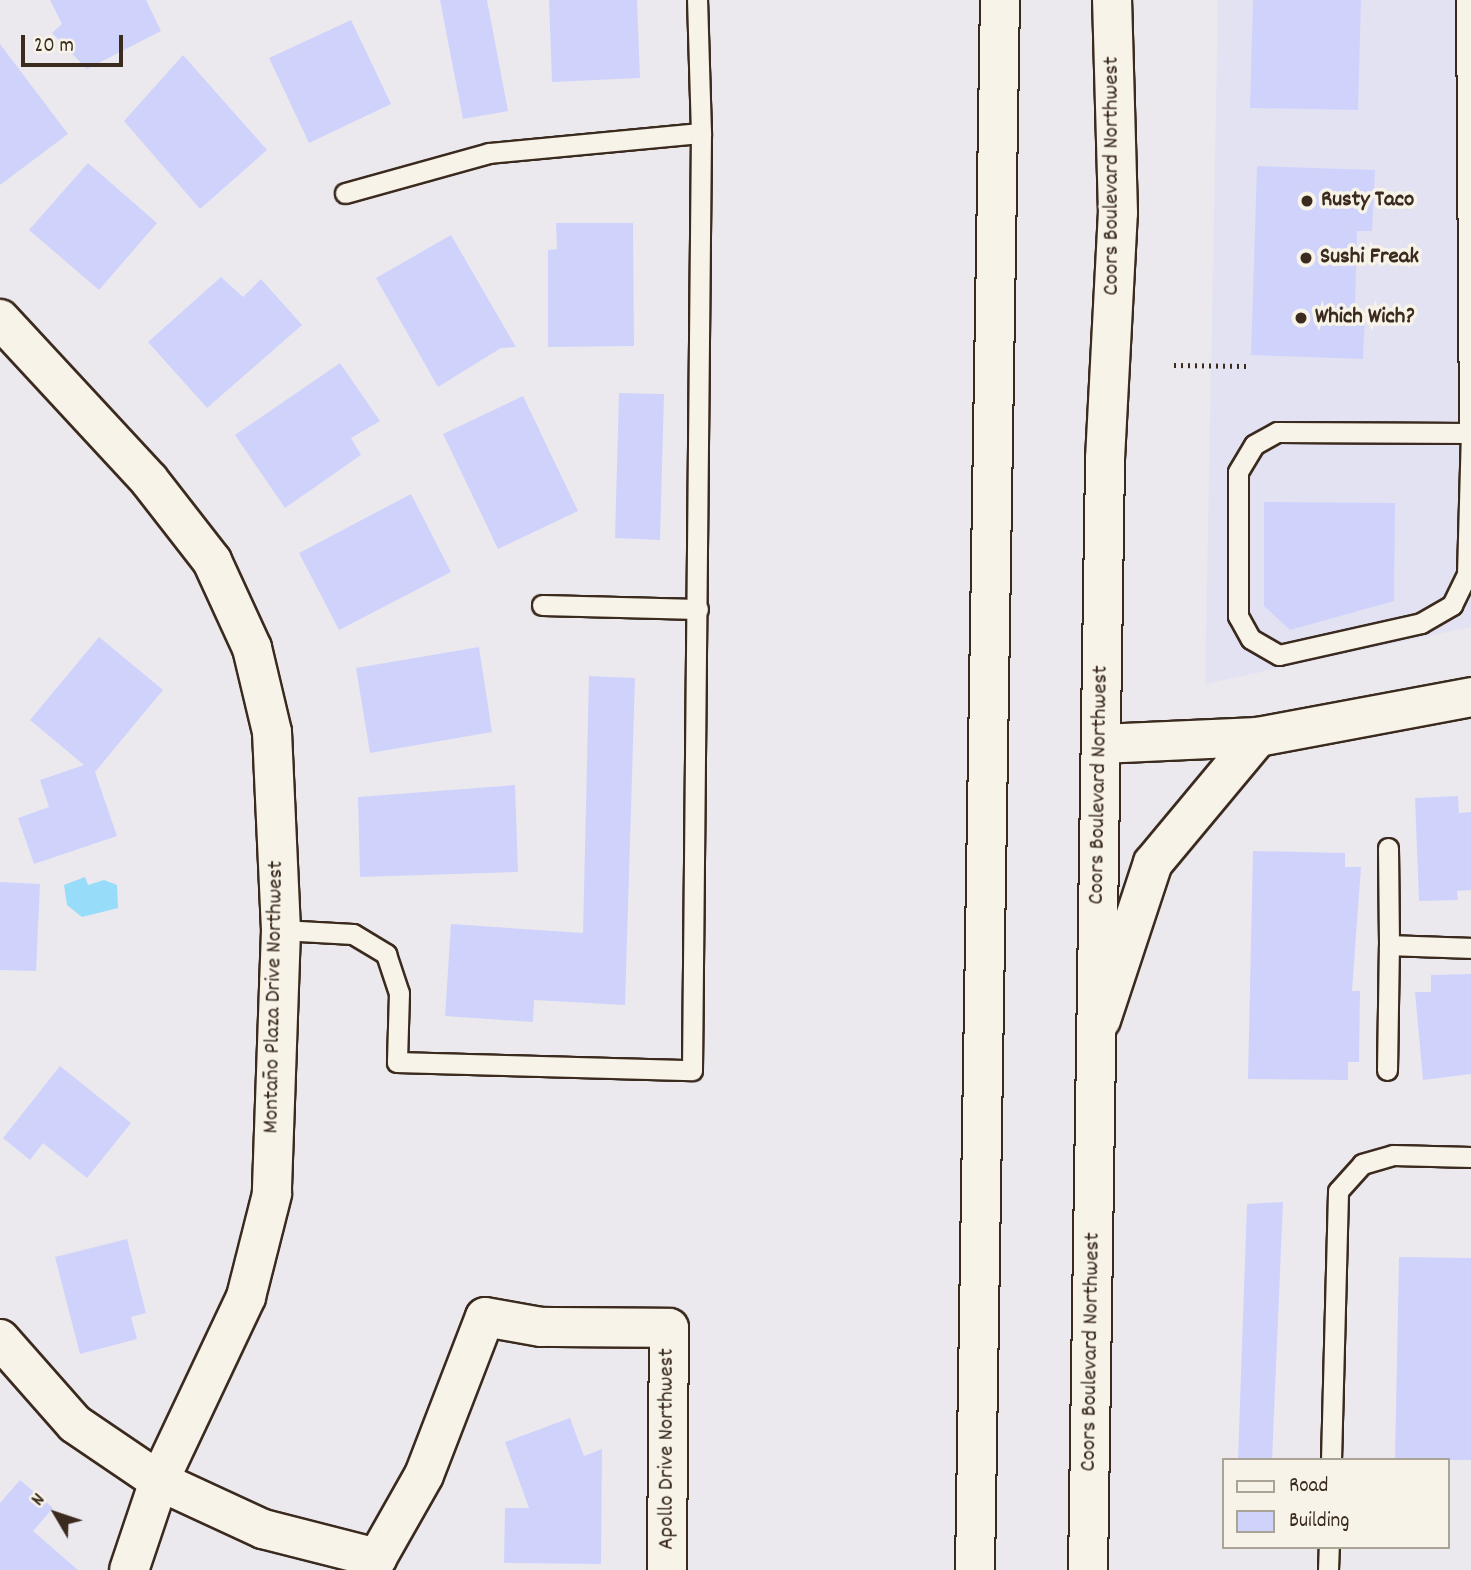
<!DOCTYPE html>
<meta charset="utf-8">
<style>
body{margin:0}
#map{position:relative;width:1471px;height:1570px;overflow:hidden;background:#ebe9ee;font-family:Dekko,sans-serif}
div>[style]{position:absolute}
.built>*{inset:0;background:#e3e2f2}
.water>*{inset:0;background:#97dcf9}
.building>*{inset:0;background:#cfd3fc}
.path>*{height:4.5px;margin-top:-2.25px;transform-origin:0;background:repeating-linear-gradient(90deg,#3b2a1e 0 2px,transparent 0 7px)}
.roads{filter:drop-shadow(2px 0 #3b2a1e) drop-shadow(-2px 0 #3b2a1e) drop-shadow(0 2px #3b2a1e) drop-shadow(0 -2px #3b2a1e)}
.lane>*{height:19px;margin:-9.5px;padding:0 9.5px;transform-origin:9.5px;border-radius:9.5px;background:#f7f3e8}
.street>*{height:38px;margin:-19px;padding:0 19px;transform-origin:19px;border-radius:19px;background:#f7f3e8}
.secondary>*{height:38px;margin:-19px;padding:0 19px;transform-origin:19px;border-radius:19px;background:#f7f3e8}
.primary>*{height:38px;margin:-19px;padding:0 19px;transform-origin:19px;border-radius:19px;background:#f7f3e8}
.dots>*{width:19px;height:19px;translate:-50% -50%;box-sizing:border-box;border:4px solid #f7f3e8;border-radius:50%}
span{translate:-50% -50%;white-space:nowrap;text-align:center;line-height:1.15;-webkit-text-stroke:7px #f7f3e8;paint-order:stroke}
.street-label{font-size:23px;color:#3b2a1e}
.poi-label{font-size:23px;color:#3b2a1e;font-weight:700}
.left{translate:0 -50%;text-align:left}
.legend{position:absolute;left:1222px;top:1458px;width:228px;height:91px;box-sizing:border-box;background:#f7f3e8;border:2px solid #aca397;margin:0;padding:9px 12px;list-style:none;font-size:21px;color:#3b2a1e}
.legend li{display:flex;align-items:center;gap:14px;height:35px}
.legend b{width:35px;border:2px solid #aca397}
.north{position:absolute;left:21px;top:1479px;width:70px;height:70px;-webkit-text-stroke:5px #f7f3e8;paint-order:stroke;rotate:309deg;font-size:19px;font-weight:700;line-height:28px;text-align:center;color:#3b2a1e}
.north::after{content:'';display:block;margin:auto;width:24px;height:32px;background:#3b2a1e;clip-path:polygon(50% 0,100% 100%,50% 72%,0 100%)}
.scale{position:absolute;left:21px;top:35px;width:102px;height:32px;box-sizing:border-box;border:4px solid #3b2a1e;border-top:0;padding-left:9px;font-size:21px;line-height:24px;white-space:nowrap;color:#3b2a1e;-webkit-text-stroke:5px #f7f3e8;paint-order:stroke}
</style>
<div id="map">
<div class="built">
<i style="clip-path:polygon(1218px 0,1471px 0,1471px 627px,1205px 684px)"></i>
</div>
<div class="water">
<i style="clip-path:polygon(85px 877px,88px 885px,104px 880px,117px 885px,118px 908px,82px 917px,67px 905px,64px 885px)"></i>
</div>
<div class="building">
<i style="clip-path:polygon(50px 0,146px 0,161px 31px,87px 69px,52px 33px,62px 24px)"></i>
<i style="clip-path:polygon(440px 0,487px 0,508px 111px,463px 119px)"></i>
<i style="clip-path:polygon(549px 0,637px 0,640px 78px,552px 82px)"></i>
<i style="clip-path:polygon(1253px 0,1361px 0,1358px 110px,1250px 108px)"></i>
<i style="clip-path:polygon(351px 20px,391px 104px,309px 143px,269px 58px)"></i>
<i style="clip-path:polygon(0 44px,68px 134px,0 185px)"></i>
<i style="clip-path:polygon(183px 55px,267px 150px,200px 209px,124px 121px)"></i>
<i style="clip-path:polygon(88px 163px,157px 223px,99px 290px,29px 230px)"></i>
<i style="clip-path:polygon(1257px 166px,1375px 170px,1372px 231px,1357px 231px,1355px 312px,1365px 313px,1363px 359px,1251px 355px)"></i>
<i style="clip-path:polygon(556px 223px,633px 223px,634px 346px,548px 347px,548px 250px,557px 249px)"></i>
<i style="clip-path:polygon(451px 235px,516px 347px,501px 348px,438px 387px,376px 278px)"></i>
<i style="clip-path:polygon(221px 277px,243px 297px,261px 279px,302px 325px,207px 408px,148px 342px)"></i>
<i style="clip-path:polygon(340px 363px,380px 421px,351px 438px,361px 455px,285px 508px,235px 435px)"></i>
<i style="clip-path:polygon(619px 393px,664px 394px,660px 540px,615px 538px)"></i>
<i style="clip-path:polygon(523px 396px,578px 511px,498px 549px,443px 434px)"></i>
<i style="clip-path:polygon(411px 494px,451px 572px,339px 630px,299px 553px)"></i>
<i style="clip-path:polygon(1264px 502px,1395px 503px,1394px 601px,1290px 630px,1264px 606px)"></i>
<i style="clip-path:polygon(99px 637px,163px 690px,95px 772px,117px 836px,34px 864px,18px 818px,49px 807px,40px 780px,84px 765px,30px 720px)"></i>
<i style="clip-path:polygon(479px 647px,492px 732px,370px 753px,356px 668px)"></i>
<i style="clip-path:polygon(589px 676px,635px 678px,625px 1005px,534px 1000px,533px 1022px,445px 1016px,451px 924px,583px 933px)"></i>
<i style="clip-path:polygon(515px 785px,518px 872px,360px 877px,358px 797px)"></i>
<i style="clip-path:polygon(1458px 796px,1459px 813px,1471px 812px,1471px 890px,1457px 891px,1458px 900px,1419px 901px,1415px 798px)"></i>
<i style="clip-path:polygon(1253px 851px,1345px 853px,1345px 867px,1361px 867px,1352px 991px,1360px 991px,1359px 1062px,1348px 1062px,1348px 1080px,1248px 1079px)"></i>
<i style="clip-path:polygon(0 882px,40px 884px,36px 971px,0 970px)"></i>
<i style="clip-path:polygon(1471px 974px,1471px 1074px,1423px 1080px,1415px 992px,1431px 992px,1431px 975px)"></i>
<i style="clip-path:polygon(60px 1066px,131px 1123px,87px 1178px,43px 1143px,30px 1160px,3px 1138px)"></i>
<i style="clip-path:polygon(1283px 1202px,1272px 1460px,1238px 1460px,1247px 1204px)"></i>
<i style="clip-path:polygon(127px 1239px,146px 1313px,131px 1317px,137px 1339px,80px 1354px,55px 1257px)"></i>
<i style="clip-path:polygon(1399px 1257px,1471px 1258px,1471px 1460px,1395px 1460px)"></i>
<i style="clip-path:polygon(570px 1418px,584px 1456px,602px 1449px,601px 1564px,504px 1563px,505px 1508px,529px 1508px,505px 1442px)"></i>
<i style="clip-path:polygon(20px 1480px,53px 1508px,33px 1531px,78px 1570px,0 1570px,0 1503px)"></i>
</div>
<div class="path">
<i style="left:1174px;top:365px;width:73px;rotate:0.8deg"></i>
</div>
<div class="roads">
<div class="lane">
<i style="left:1466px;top:0;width:433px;rotate:89.6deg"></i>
<i style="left:1469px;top:433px;width:192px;rotate:-179.7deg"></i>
<i style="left:1277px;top:432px;width:26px;rotate:151deg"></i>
<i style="left:1254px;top:445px;width:31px;rotate:121deg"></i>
<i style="left:1238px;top:472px;width:144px;rotate:90deg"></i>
<i style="left:1238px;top:616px;width:26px;rotate:61deg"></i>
<i style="left:1251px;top:639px;width:32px;rotate:30deg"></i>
<i style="left:1279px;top:655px;width:146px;rotate:-12.7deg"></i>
<i style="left:1421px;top:623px;width:36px;rotate:-30deg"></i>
<i style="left:1452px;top:605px;width:34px;rotate:-64deg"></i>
<i style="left:1467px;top:574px;width:141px;rotate:-88.4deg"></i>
<i style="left:345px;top:193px;width:149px;rotate:-15.5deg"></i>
<i style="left:489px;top:153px;width:213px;rotate:-5.4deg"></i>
<i style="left:542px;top:605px;width:156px;rotate:1.5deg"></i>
<i style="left:1388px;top:848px;width:97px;rotate:89.4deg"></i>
<i style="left:281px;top:930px;width:72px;rotate:3.2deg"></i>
<i style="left:353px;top:934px;width:39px;rotate:31deg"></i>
<i style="left:386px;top:954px;width:41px;rotate:71.6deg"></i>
<i style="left:399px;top:993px;width:69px;rotate:91.7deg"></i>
<i style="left:397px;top:1062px;width:295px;rotate:1.6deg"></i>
<i style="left:692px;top:1070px;width:937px;rotate:-89.45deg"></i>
<i style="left:701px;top:133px;width:133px;rotate:-91.7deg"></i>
<i style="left:1387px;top:1070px;width:125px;rotate:-89.1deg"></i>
<i style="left:1389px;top:945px;width:82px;rotate:2.1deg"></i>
<i style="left:1331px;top:1460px;width:269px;rotate:-88.5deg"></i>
<i style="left:1338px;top:1191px;width:36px;rotate:-48deg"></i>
<i style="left:1362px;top:1164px;width:32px;rotate:-16deg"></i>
<i style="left:1393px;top:1155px;width:78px;rotate:1.5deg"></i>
<i style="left:1328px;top:1570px;width:23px;rotate:-88deg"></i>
</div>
<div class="street">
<i style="left:1101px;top:744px;width:157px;rotate:-2.6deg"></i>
<i style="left:1258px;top:737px;width:217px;rotate:-10.6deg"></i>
<i style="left:1101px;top:1020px;width:165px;rotate:-71.7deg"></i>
<i style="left:1153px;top:863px;width:164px;rotate:-50.2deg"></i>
<i style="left:0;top:1339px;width:113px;rotate:48.6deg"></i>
<i style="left:75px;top:1424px;width:102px;rotate:34.2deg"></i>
<i style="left:159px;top:1481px;width:115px;rotate:24.8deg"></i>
<i style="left:263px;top:1529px;width:118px;rotate:14.3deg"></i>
<i style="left:377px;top:1558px;width:95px;rotate:-60.5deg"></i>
<i style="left:424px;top:1475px;width:169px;rotate:-68.9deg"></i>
<i style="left:485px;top:1317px;width:57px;rotate:10.1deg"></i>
<i style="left:541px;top:1327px;width:128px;rotate:0.4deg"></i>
<i style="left:669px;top:1328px;width:242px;rotate:90.5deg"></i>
</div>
<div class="secondary">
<i style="left:0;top:319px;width:219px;rotate:47.2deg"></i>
<i style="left:149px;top:480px;width:103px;rotate:52.1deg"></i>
<i style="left:212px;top:561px;width:96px;rotate:65.3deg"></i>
<i style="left:252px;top:648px;width:86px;rotate:76.6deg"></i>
<i style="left:272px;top:732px;width:198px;rotate:87.4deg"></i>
<i style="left:281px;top:930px;width:264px;rotate:92deg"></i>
<i style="left:272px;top:1194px;width:106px;rotate:104.2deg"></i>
<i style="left:246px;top:1297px;width:204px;rotate:115.3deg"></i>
<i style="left:159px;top:1481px;width:94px;rotate:108.6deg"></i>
</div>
<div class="primary">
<i style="left:975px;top:1570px;width:1570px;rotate:-89.09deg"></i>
<i style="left:1088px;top:1570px;width:1111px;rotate:-89.12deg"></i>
<i style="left:1105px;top:459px;width:246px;rotate:-87deg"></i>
<i style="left:1118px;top:213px;width:213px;rotate:-91.6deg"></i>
</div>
</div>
<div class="dots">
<i style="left:1307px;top:201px;background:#3b2a1e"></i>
<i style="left:1306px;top:258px;background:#3b2a1e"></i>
<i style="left:1301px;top:318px;background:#3b2a1e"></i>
</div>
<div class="street-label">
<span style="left:1113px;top:176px;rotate:-90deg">Coors Boulevard Northwest</span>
<span style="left:1100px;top:785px;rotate:-89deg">Coors Boulevard Northwest</span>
<span style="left:275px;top:997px;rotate:-89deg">Montaño Plaza Drive Northwest</span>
<span style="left:1092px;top:1352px;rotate:-89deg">Coors Boulevard Northwest</span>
<span style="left:668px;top:1449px;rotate:-90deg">Apollo Drive Northwest</span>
</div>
<div class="poi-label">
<span class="left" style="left:1321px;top:201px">Rusty Taco</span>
<span class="left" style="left:1320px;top:258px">Sushi Freak</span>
<span class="left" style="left:1315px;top:318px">Which Wich?</span>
</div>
<ul class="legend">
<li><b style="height:9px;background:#f7f3e8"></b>Road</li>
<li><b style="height:19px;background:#cfd3fc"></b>Building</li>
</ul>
<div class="north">N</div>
<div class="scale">20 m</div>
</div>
